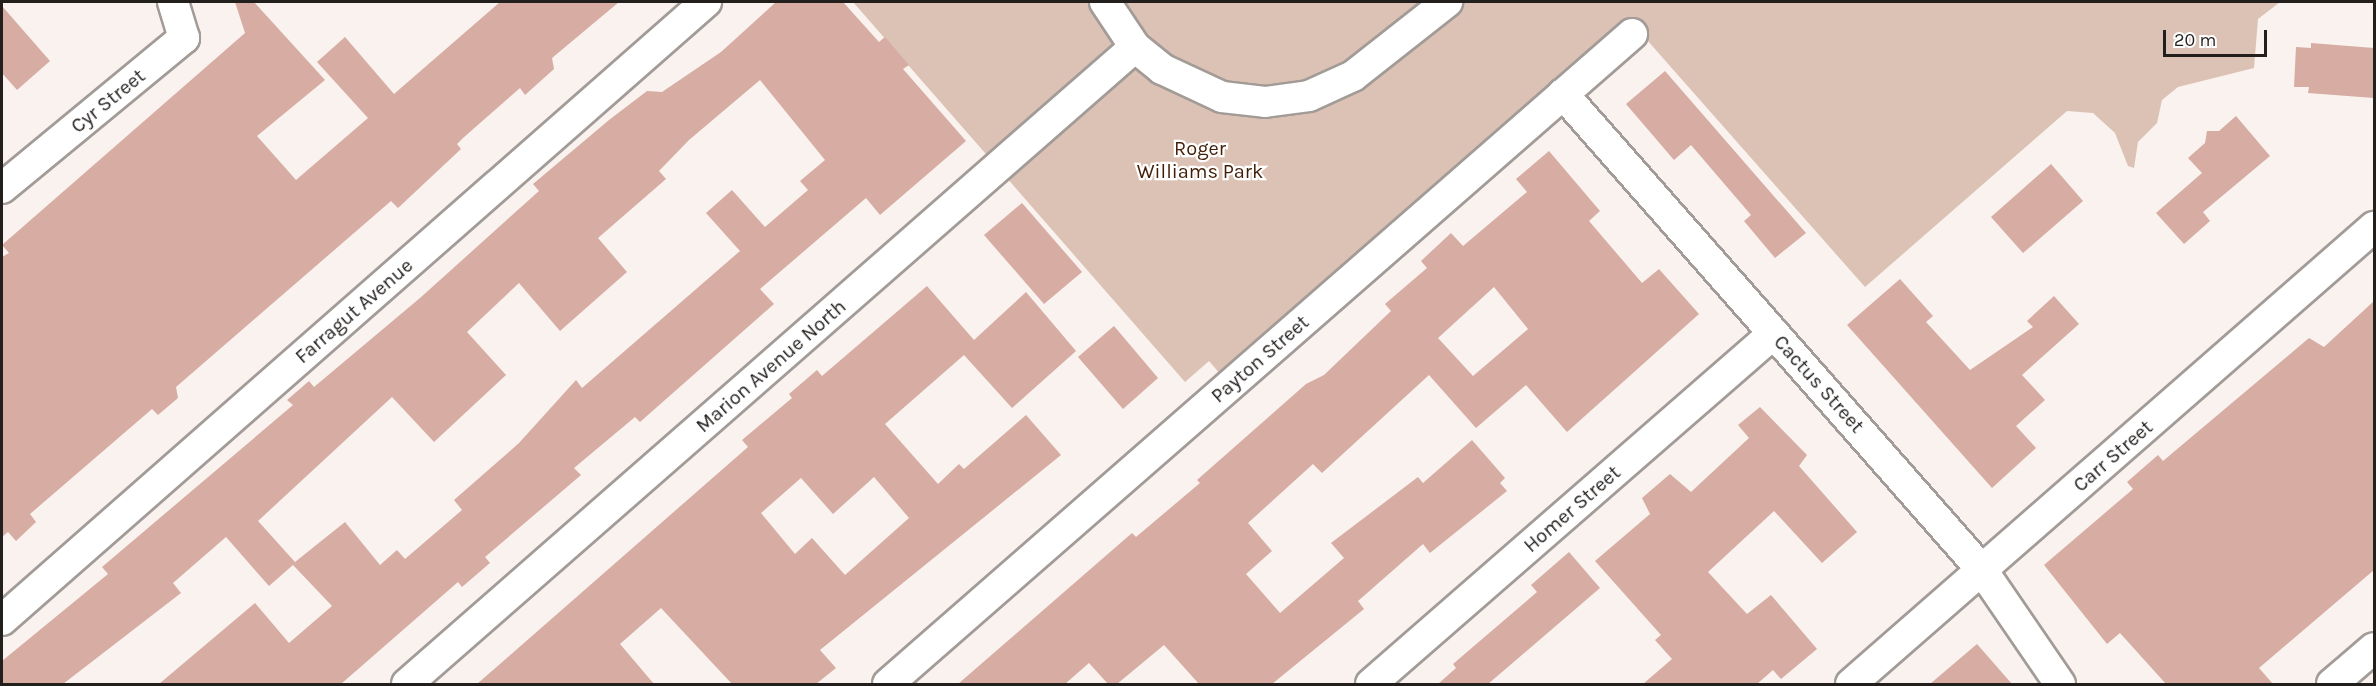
<!DOCTYPE html>
<style>
body{margin:0}
#map{position:relative;width:2376px;height:686px;overflow:hidden;background:#f9f2ee;font-family:Karla,sans-serif}
div>[style]{position:absolute}
.green>*{inset:0;background:#dbc2b4}
.building>*{inset:0;background:#d6aca3}
.roads{filter:drop-shadow(2px 0 #a29b97) drop-shadow(-2px 0 #a29b97) drop-shadow(0 2px #a29b97) drop-shadow(0 -2px #a29b97)}
.street>*{height:30px;margin:-15px;padding:0 15px;transform-origin:15px;border-radius:15px;background:#fff}
span{translate:-50% -50%;white-space:nowrap;text-align:center;line-height:1.15;-webkit-text-stroke:4.5px #fff;paint-order:stroke}
.street-label{font-size:20px;color:#221f1d}
.park-label{font-size:20px;color:#421e06}
.frame{position:absolute;inset:0;border:3px solid #221f1d;pointer-events:none}
.scale{position:absolute;left:2163px;top:30px;width:104px;height:27px;box-sizing:border-box;border:3px solid #221f1d;border-top:0;padding-left:8px;font-size:18px;line-height:21px;white-space:nowrap;color:#221f1d;-webkit-text-stroke:4px #fff;paint-order:stroke}
</style>
<div id="map">
<div class="green">
<i style="clip-path:polygon(853px 2px,2280px 2px,2258px 19px,2254px 68px,2178px 87px,2162px 100px,2157px 123px,2138px 142px,2134px 168px,2128px 166px,2115px 133px,2093px 113px,2067px 111px,1865px 287px,1647px 40px,1594px 50px,1221px 375px,1209px 361px,1185px 382px)"></i>
</div>
<div class="building">
<i style="clip-path:polygon(235px 2px,254px 2px,325px 80px,257px 136px,296px 180px,368px 118px,317px 62px,345px 37px,394px 94px,500px 2px,619px 2px,552px 58px,554px 69px,525px 95px,520px 88px,463px 138px,457px 144px,461px 149px,398px 208px,391px 201px,176px 387px,178px 398px,158px 415px,152px 409px,30px 514px,36px 522px,16px 541px,8px 532px,2px 537px,2px 257px,9px 253px,2px 245px,245px 33px)"></i>
<i style="clip-path:polygon(evenodd,776px 2px,843px 2px,879px 42px,885px 37px,909px 65px,903px 69px,966px 141px,880px 215px,866px 198px,760px 289px,774px 304px,640px 422px,635px 417px,574px 468px,581px 475px,485px 557px,490px 563px,462px 587px,458px 582px,341px 684px,159px 684px,255px 603px,289px 643px,332px 606px,293px 565px,269px 586px,226px 537px,173px 583px,181px 593px,63px 684px,2px 684px,2px 661px,108px 574px,102px 567px,293px 405px,287px 400px,309px 381px,314px 387px,420px 298px,539px 191px,533px 184px,609px 120px,647px 91px,662px 92px,721px 52px,776px 2px,760px 80px,825px 160px,800px 181px,808px 190px,765px 227px,732px 190px,706px 213px,740px 251px,582px 388px,576px 380px,519px 443px,454px 500px,462px 510px,405px 559px,397px 550px,380px 565px,345px 522px,295px 562px,258px 521px,392px 397px,434px 442px,506px 375px,467px 332px,519px 283px,560px 331px,627px 272px,598px 238px,666px 179px,659px 171px,689px 140px,760px 80px)"></i>
<i style="clip-path:polygon(2px 6px,50px 61px,17px 90px,2px 73px)"></i>
<i style="clip-path:polygon(2311px 43px,2374px 48px,2374px 98px,2308px 93px,2309px 87px,2294px 87px,2296px 47px,2311px 48px)"></i>
<i style="clip-path:polygon(1665px 71px,1806px 233px,1775px 258px,1744px 221px,1751px 215px,1691px 145px,1674px 160px,1626px 104px)"></i>
<i style="clip-path:polygon(2236px 116px,2270px 156px,2203px 212px,2210px 221px,2184px 244px,2156px 213px,2202px 173px,2188px 158px,2205px 143px,2207px 131px,2219px 131px)"></i>
<i style="clip-path:polygon(evenodd,1549px 151px,1600px 211px,1589px 221px,1642px 283px,1659px 269px,1699px 314px,1567px 432px,1526px 385px,1476px 428px,1429px 375px,1322px 473px,1313px 464px,1248px 523px,1272px 551px,1246px 574px,1280px 613px,1344px 558px,1331px 543px,1418px 477px,1423px 483px,1472px 440px,1505px 478px,1500px 483px,1507px 491px,1430px 553px,1423px 544px,1358px 601px,1364px 609px,1272px 684px,1199px 684px,1164px 645px,1117px 684px,1108px 684px,1089px 663px,1065px 684px,958px 684px,1132px 533px,1136px 537px,1200px 483px,1197px 480px,1306px 384px,1324px 375px,1391px 311px,1385px 304px,1427px 268px,1421px 261px,1451px 233px,1463px 246px,1527px 192px,1516px 179px,1549px 151px,1494px 287px,1528px 329px,1473px 376px,1438px 338px,1494px 287px)"></i>
<i style="clip-path:polygon(2051px 164px,2083px 201px,2023px 253px,1991px 217px)"></i>
<i style="clip-path:polygon(1022px 203px,1082px 272px,1044px 304px,984px 235px)"></i>
<i style="clip-path:polygon(1900px 279px,1933px 316px,1926px 322px,1970px 370px,2033px 327px,2027px 321px,2054px 296px,2079px 324px,2022px 375px,2045px 400px,2016px 426px,2036px 448px,1992px 488px,1847px 325px)"></i>
<i style="clip-path:polygon(evenodd,927px 286px,974px 340px,1026px 292px,1076px 351px,1012px 408px,964px 355px,885px 424px,938px 484px,959px 464px,964px 469px,1026px 415px,1061px 455px,820px 650px,836px 668px,816px 684px,732px 684px,661px 608px,620px 644px,654px 684px,477px 684px,748px 447px,742px 440px,792px 398px,789px 394px,817px 370px,822px 376px,927px 286px,874px 477px,909px 518px,845px 575px,812px 538px,795px 554px,761px 513px,801px 478px,833px 514px,874px 477px)"></i>
<i style="clip-path:polygon(2374px 301px,2374px 570px,2259px 668px,2273px 684px,2166px 684px,2120px 633px,2107px 644px,2044px 565px,2133px 489px,2127px 482px,2158px 455px,2163px 461px,2309px 338px,2324px 347px)"></i>
<i style="clip-path:polygon(1114px 326px,1158px 378px,1123px 409px,1078px 357px)"></i>
<i style="clip-path:polygon(1760px 407px,1807px 455px,1799px 466px,1857px 532px,1822px 563px,1774px 511px,1708px 572px,1747px 614px,1771px 595px,1817px 649px,1781px 679px,1773px 670px,1757px 684px,1643px 684px,1672px 659px,1655px 640px,1661px 635px,1595px 561px,1650px 514px,1642px 498px,1670px 474px,1691px 492px,1749px 438px,1738px 425px)"></i>
<i style="clip-path:polygon(1569px 552px,1600px 588px,1488px 684px,1438px 684px,1456px 668px,1453px 664px,1537px 592px,1531px 585px)"></i>
<i style="clip-path:polygon(1977px 644px,2012px 684px,1930px 684px)"></i>
</div>
<div class="roads">
<div class="street">
<i style="left:1105px;top:2px;width:54px;rotate:56.3deg"></i>
<i style="left:1135px;top:47px;width:35px;rotate:39deg"></i>
<i style="left:1162px;top:69px;width:66px;rotate:25deg"></i>
<i style="left:1222px;top:97px;width:43px;rotate:6.6deg"></i>
<i style="left:1265px;top:102px;width:44px;rotate:-7.8deg"></i>
<i style="left:1309px;top:96px;width:48px;rotate:-24.4deg"></i>
<i style="left:1353px;top:76px;width:120px;rotate:-38.2deg"></i>
<i style="left:1563px;top:94px;width:634px;rotate:48.64deg"></i>
<i style="left:1982px;top:570px;width:138px;rotate:55.6deg"></i>
<i style="left:2px;top:188px;width:236px;rotate:-39.5deg"></i>
<i style="left:184px;top:38px;width:38px;rotate:-107deg"></i>
<i style="left:2px;top:620px;width:937px;rotate:-41.28deg"></i>
<i style="left:407px;top:684px;width:967px;rotate:-41.19deg"></i>
<i style="left:888px;top:684px;width:988px;rotate:-41.14deg"></i>
<i style="left:1371px;top:684px;width:534px;rotate:-41.05deg"></i>
<i style="left:1851px;top:684px;width:695px;rotate:-41.15deg"></i>
<i style="left:2332px;top:684px;width:55px;rotate:-40.6deg"></i>
</div>
</div>
<div class="street-label">
<span style="left:108px;top:101px;rotate:-39deg">Cyr Street</span>
<span style="left:354px;top:311px;rotate:-41deg">Farragut Avenue</span>
<span style="left:1260px;top:359px;rotate:-41deg">Payton Street</span>
<span style="left:771px;top:366px;rotate:-41deg">Marion Avenue North</span>
<span style="left:1819px;top:384px;rotate:48deg">Cactus Street</span>
<span style="left:2113px;top:456px;rotate:-41deg">Carr Street</span>
<span style="left:1572px;top:509px;rotate:-41deg">Homer Street</span>
</div>
<div class="park-label">
<span style="left:1200px;top:160px">Roger<br>Williams Park</span>
</div>
<div class="frame"></div>
<div class="scale">20 m</div>
</div>
